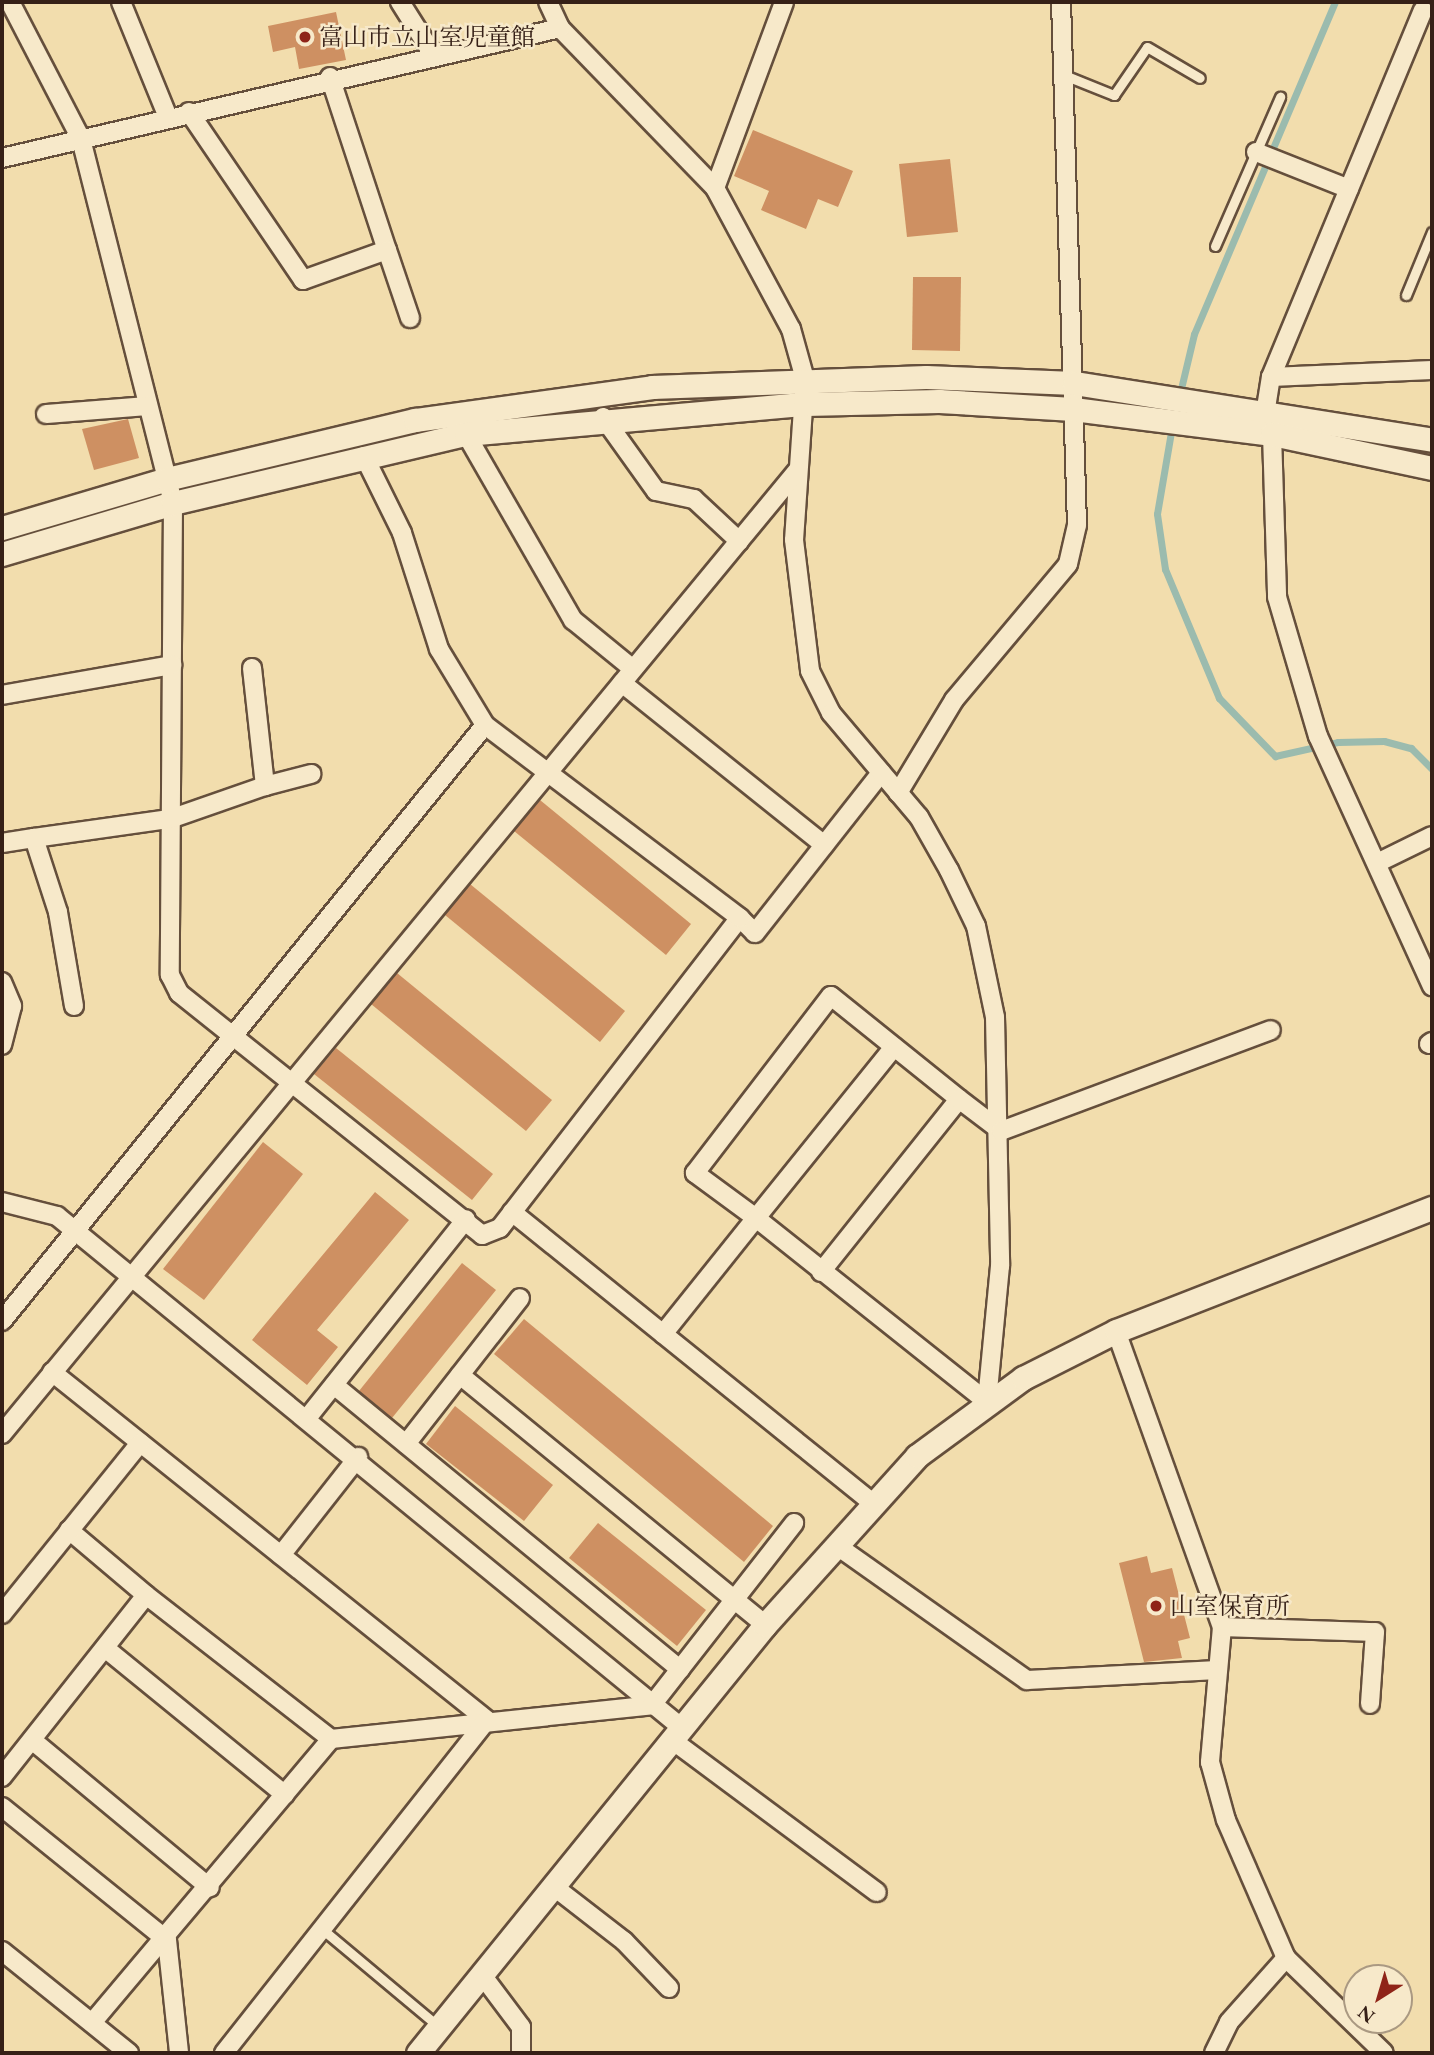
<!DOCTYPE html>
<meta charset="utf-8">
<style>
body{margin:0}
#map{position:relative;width:1434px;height:2055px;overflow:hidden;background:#f2ddad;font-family:"EB Garamond","Noto Serif JP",serif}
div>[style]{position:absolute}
.stream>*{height:7px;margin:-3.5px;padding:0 3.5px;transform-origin:3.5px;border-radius:3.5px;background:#9bbbae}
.building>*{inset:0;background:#ce9062}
.roads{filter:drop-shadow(2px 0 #654f3c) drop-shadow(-2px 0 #654f3c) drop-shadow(0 2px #654f3c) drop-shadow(0 -2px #654f3c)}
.service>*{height:9px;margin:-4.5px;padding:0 4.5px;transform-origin:4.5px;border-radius:4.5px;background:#f7e9ca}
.minor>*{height:18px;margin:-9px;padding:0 9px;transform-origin:9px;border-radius:9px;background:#f7e9ca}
.tertiary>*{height:23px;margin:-11.5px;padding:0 11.5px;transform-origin:11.5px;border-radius:11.5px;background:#f7e9ca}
.dots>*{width:19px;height:19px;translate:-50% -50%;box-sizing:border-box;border:4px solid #f7e9ca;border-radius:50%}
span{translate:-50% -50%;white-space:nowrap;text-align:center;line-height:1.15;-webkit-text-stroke:5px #f7e9ca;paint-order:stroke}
.poi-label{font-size:24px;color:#362017}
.left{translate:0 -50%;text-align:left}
.frame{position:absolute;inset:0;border:4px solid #362017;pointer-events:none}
.north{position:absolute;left:1343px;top:1964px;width:70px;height:70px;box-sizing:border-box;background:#f7e9ca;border:2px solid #aa9982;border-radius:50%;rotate:217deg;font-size:19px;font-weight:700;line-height:28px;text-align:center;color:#362017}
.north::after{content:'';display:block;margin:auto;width:24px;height:32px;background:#8f2418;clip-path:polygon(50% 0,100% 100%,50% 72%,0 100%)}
</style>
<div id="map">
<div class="stream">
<i style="left:1179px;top:397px;width:65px;rotate:-76.6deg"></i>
<i style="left:1194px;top:334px;width:361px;rotate:-67deg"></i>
<i style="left:1172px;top:426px;width:89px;rotate:99.7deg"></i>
<i style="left:1157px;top:514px;width:56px;rotate:81.7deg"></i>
<i style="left:1165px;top:569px;width:140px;rotate:67.3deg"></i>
<i style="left:1219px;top:698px;width:81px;rotate:46deg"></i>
<i style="left:1275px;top:756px;width:65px;rotate:-12.5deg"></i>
<i style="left:1338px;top:742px;width:46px;rotate:-1.2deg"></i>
<i style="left:1384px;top:741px;width:28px;rotate:15deg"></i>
<i style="left:1411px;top:748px;width:30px;rotate:45deg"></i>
</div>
<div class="building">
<i style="clip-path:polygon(336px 12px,346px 60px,299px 69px,295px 47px,273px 52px,268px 26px)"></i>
<i style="clip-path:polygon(753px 130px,853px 171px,838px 207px,818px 199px,806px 229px,761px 210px,769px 191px,734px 176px)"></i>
<i style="clip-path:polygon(950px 159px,958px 232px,907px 237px,899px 164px)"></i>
<i style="clip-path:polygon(913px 277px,961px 277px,960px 351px,912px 350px)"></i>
<i style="clip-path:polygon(128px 419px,139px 458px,94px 470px,82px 429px)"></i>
<i style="clip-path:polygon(540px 800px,691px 924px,666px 955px,514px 831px)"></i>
<i style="clip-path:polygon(470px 884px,625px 1011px,600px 1042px,445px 915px)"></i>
<i style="clip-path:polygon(397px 973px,552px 1100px,526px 1131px,371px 1004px)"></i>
<i style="clip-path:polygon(336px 1048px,493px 1174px,472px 1200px,314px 1074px)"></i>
<i style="clip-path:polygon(263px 1142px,303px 1174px,204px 1300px,163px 1269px)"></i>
<i style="clip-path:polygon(375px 1192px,409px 1220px,317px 1330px,338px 1347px,307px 1385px,252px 1340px)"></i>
<i style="clip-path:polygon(462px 1263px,496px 1290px,392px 1418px,359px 1391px)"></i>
<i style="clip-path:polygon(524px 1319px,773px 1526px,744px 1562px,494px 1354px)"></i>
<i style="clip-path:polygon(455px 1406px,553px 1485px,524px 1521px,426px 1444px)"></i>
<i style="clip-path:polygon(598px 1523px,706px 1610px,677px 1646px,569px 1558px)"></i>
<i style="clip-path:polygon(1147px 1556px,1151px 1573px,1172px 1568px,1190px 1638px,1178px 1641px,1182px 1658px,1144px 1662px,1119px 1563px)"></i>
</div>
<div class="roads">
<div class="service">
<i style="left:1064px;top:75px;width:54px;rotate:21.8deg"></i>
<i style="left:1114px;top:95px;width:58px;rotate:-55.5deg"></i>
<i style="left:1147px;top:47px;width:61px;rotate:30.3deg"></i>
<i style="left:1215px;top:246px;width:163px;rotate:-66.4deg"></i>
<i style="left:1406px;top:295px;width:68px;rotate:-67.6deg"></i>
<i style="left:322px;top:1929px;width:151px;rotate:39.9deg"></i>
</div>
<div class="minor">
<i style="left:10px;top:2px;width:154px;rotate:62.6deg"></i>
<i style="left:81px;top:139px;width:375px;rotate:75.8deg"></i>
<i style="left:173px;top:503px;width:472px;rotate:90.4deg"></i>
<i style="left:170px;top:975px;width:20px;rotate:63deg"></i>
<i style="left:179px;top:993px;width:388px;rotate:38.6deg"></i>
<i style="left:482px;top:1235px;width:19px;rotate:-21deg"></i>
<i style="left:500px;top:1228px;width:392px;rotate:-52.3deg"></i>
<i style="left:740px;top:918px;width:21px;rotate:45deg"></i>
<i style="left:755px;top:933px;width:204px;rotate:-51.8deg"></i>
<i style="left:121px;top:2px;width:124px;rotate:67.8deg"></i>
<i style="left:400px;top:2px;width:64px;rotate:57.8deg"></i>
<i style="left:548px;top:2px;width:29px;rotate:65deg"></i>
<i style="left:560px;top:28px;width:223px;rotate:45.9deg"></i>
<i style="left:715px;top:188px;width:160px;rotate:61.7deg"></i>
<i style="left:791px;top:329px;width:52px;rotate:74.4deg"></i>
<i style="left:805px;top:379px;width:161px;rotate:93.9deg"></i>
<i style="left:794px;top:540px;width:132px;rotate:83deg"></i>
<i style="left:810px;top:671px;width:47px;rotate:63.4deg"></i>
<i style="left:831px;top:713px;width:136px;rotate:49.8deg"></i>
<i style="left:919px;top:817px;width:61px;rotate:60.5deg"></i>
<i style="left:949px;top:870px;width:62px;rotate:64.3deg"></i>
<i style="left:976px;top:926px;width:93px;rotate:78.2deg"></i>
<i style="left:995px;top:1017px;width:249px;rotate:88.8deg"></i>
<i style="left:1000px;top:1266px;width:137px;rotate:95.5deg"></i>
<i style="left:330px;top:77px;width:182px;rotate:71.8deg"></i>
<i style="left:189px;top:112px;width:203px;rotate:55.8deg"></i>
<i style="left:303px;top:280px;width:89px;rotate:-19.7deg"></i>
<i style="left:387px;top:250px;width:72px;rotate:71.3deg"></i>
<i style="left:1256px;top:152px;width:100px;rotate:21.7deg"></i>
<i style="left:2px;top:158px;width:573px;rotate:-13.11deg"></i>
<i style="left:715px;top:188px;width:198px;rotate:-69.6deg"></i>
<i style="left:1271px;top:377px;width:161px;rotate:-2.5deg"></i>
<i style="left:1266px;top:408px;width:31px;rotate:-81deg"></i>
<i style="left:1271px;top:377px;width:397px;rotate:-67.5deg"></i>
<i style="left:46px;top:414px;width:102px;rotate:-4.5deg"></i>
<i style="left:603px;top:417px;width:91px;rotate:54.4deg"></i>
<i style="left:656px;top:491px;width:39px;rotate:12deg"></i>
<i style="left:694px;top:499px;width:62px;rotate:43deg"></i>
<i style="left:466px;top:434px;width:215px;rotate:60.1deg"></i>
<i style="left:573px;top:620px;width:77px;rotate:39.2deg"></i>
<i style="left:1272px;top:434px;width:163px;rotate:88.2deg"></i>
<i style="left:1277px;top:597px;width:145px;rotate:73.6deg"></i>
<i style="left:1318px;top:736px;width:275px;rotate:65.5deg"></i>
<i style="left:364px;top:456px;width:86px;rotate:63.7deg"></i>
<i style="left:402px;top:533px;width:122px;rotate:72.3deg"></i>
<i style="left:439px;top:649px;width:89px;rotate:58.8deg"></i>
<i style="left:252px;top:668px;width:119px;rotate:83.7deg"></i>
<i style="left:265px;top:786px;width:48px;rotate:-14.6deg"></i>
<i style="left:622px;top:683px;width:259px;rotate:38.7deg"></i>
<i style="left:2px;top:695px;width:173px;rotate:-10deg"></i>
<i style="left:898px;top:793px;width:109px;rotate:-58.9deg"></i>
<i style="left:954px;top:700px;width:177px;rotate:-50deg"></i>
<i style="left:1068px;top:564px;width:40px;rotate:-77deg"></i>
<i style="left:1077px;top:525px;width:523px;rotate:-91.75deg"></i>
<i style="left:2px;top:843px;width:32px;rotate:-9deg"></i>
<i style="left:1377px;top:863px;width:61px;rotate:-26.1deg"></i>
<i style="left:2px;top:982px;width:26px;rotate:67deg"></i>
<i style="left:12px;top:1006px;width:40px;rotate:104.4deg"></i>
<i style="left:74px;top:1006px;width:95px;rotate:-99.7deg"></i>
<i style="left:58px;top:912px;width:78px;rotate:-108deg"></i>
<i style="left:34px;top:838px;width:137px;rotate:-8deg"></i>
<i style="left:170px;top:819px;width:101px;rotate:-19.2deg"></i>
<i style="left:1429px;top:1044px;width:4px;rotate:-34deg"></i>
<i style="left:894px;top:1047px;width:220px;rotate:128.9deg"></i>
<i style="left:756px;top:1218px;width:76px;rotate:-143.6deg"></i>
<i style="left:695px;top:1173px;width:223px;rotate:-52.5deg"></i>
<i style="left:831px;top:996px;width:164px;rotate:38.8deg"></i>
<i style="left:2px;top:1202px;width:57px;rotate:14.3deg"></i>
<i style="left:57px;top:1216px;width:808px;rotate:39.32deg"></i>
<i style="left:512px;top:1212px;width:463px;rotate:38.9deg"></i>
<i style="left:821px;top:1272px;width:221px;rotate:-51.4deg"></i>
<i style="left:959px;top:1099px;width:53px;rotate:37.3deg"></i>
<i style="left:1001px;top:1131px;width:288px;rotate:-20.5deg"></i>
<i style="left:2px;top:1321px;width:767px;rotate:-50.98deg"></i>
<i style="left:485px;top:725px;width:320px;rotate:37.1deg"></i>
<i style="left:1116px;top:1331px;width:314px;rotate:70.3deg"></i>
<i style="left:1222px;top:1627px;width:136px;rotate:95.1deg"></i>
<i style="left:1210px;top:1762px;width:60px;rotate:74.6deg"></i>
<i style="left:1226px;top:1820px;width:150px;rotate:66.5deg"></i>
<i style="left:1286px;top:1958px;width:136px;rotate:44.1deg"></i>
<i style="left:663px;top:1334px;width:149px;rotate:-51.3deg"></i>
<i style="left:756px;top:1218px;width:295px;rotate:38.5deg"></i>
<i style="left:52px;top:1372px;width:557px;rotate:38.66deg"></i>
<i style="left:460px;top:1375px;width:394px;rotate:39.3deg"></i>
<i style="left:334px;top:1385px;width:448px;rotate:39.4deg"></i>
<i style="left:308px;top:1417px;width:253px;rotate:-51.4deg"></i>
<i style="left:2px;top:1434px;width:1249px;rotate:-50.46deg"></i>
<i style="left:406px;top:1444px;width:185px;rotate:-52deg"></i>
<i style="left:69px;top:1530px;width:101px;rotate:40.2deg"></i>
<i style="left:836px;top:1545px;width:234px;rotate:35.3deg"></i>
<i style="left:1027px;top:1680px;width:191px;rotate:-3deg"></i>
<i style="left:281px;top:1555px;width:125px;rotate:-51.8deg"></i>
<i style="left:2px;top:1614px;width:220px;rotate:-51.1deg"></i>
<i style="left:1222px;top:1627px;width:153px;rotate:1.9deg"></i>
<i style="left:1375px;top:1632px;width:72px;rotate:94deg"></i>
<i style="left:105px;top:1648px;width:232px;rotate:39.2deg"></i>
<i style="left:331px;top:1739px;width:323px;rotate:-6deg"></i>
<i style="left:652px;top:1705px;width:231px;rotate:-52deg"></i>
<i style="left:32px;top:1740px;width:231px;rotate:39.7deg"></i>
<i style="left:672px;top:1740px;width:255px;rotate:36.6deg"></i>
<i style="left:2px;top:1777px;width:232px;rotate:-51.6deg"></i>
<i style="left:146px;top:1595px;width:234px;rotate:37.9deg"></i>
<i style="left:331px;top:1739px;width:371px;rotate:130.1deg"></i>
<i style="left:2px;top:1807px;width:212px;rotate:38.9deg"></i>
<i style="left:167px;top:1940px;width:114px;rotate:83.9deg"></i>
<i style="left:553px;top:1886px;width:90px;rotate:37.8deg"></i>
<i style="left:624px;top:1941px;width:65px;rotate:46.2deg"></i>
<i style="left:2px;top:1951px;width:163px;rotate:38.8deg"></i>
<i style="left:482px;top:1975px;width:65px;rotate:53.1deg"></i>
<i style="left:521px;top:2027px;width:26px;rotate:90deg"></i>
<i style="left:224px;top:2053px;width:424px;rotate:-51.7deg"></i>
<i style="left:1214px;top:2053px;width:34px;rotate:-64deg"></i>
<i style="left:1229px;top:2022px;width:86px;rotate:-48.3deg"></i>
</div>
<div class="tertiary">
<i style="left:2px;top:528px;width:172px;rotate:-16.5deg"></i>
<i style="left:167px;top:479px;width:255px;rotate:-13.4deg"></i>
<i style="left:415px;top:420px;width:239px;rotate:-7.9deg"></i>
<i style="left:652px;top:387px;width:274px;rotate:-2.1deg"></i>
<i style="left:926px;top:377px;width:148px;rotate:2.3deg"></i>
<i style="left:1074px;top:383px;width:363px;rotate:9deg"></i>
<i style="left:2px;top:554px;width:178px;rotate:-16.6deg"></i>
<i style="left:173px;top:503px;width:301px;rotate:-13.3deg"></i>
<i style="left:466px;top:434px;width:340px;rotate:-5.1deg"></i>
<i style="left:805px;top:404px;width:134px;rotate:-1.3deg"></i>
<i style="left:939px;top:401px;width:134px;rotate:3.4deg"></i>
<i style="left:1073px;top:409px;width:201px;rotate:7.2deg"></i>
<i style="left:1272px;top:434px;width:164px;rotate:12deg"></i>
<i style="left:418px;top:2053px;width:551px;rotate:-50.97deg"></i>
<i style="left:765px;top:1625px;width:227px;rotate:-48deg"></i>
<i style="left:917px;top:1456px;width:132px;rotate:-36.3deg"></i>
<i style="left:1023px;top:1378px;width:104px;rotate:-26.8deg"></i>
<i style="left:1116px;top:1331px;width:339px;rotate:-21.3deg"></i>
</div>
</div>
<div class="dots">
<i style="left:305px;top:37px;background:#8f2418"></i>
<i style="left:1156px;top:1606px;background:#8f2418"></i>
</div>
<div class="poi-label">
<span class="left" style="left:319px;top:37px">富山市立山室児童館</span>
<span class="left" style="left:1170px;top:1606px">山室保育所</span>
</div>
<div class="frame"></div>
<div class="north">N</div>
</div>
